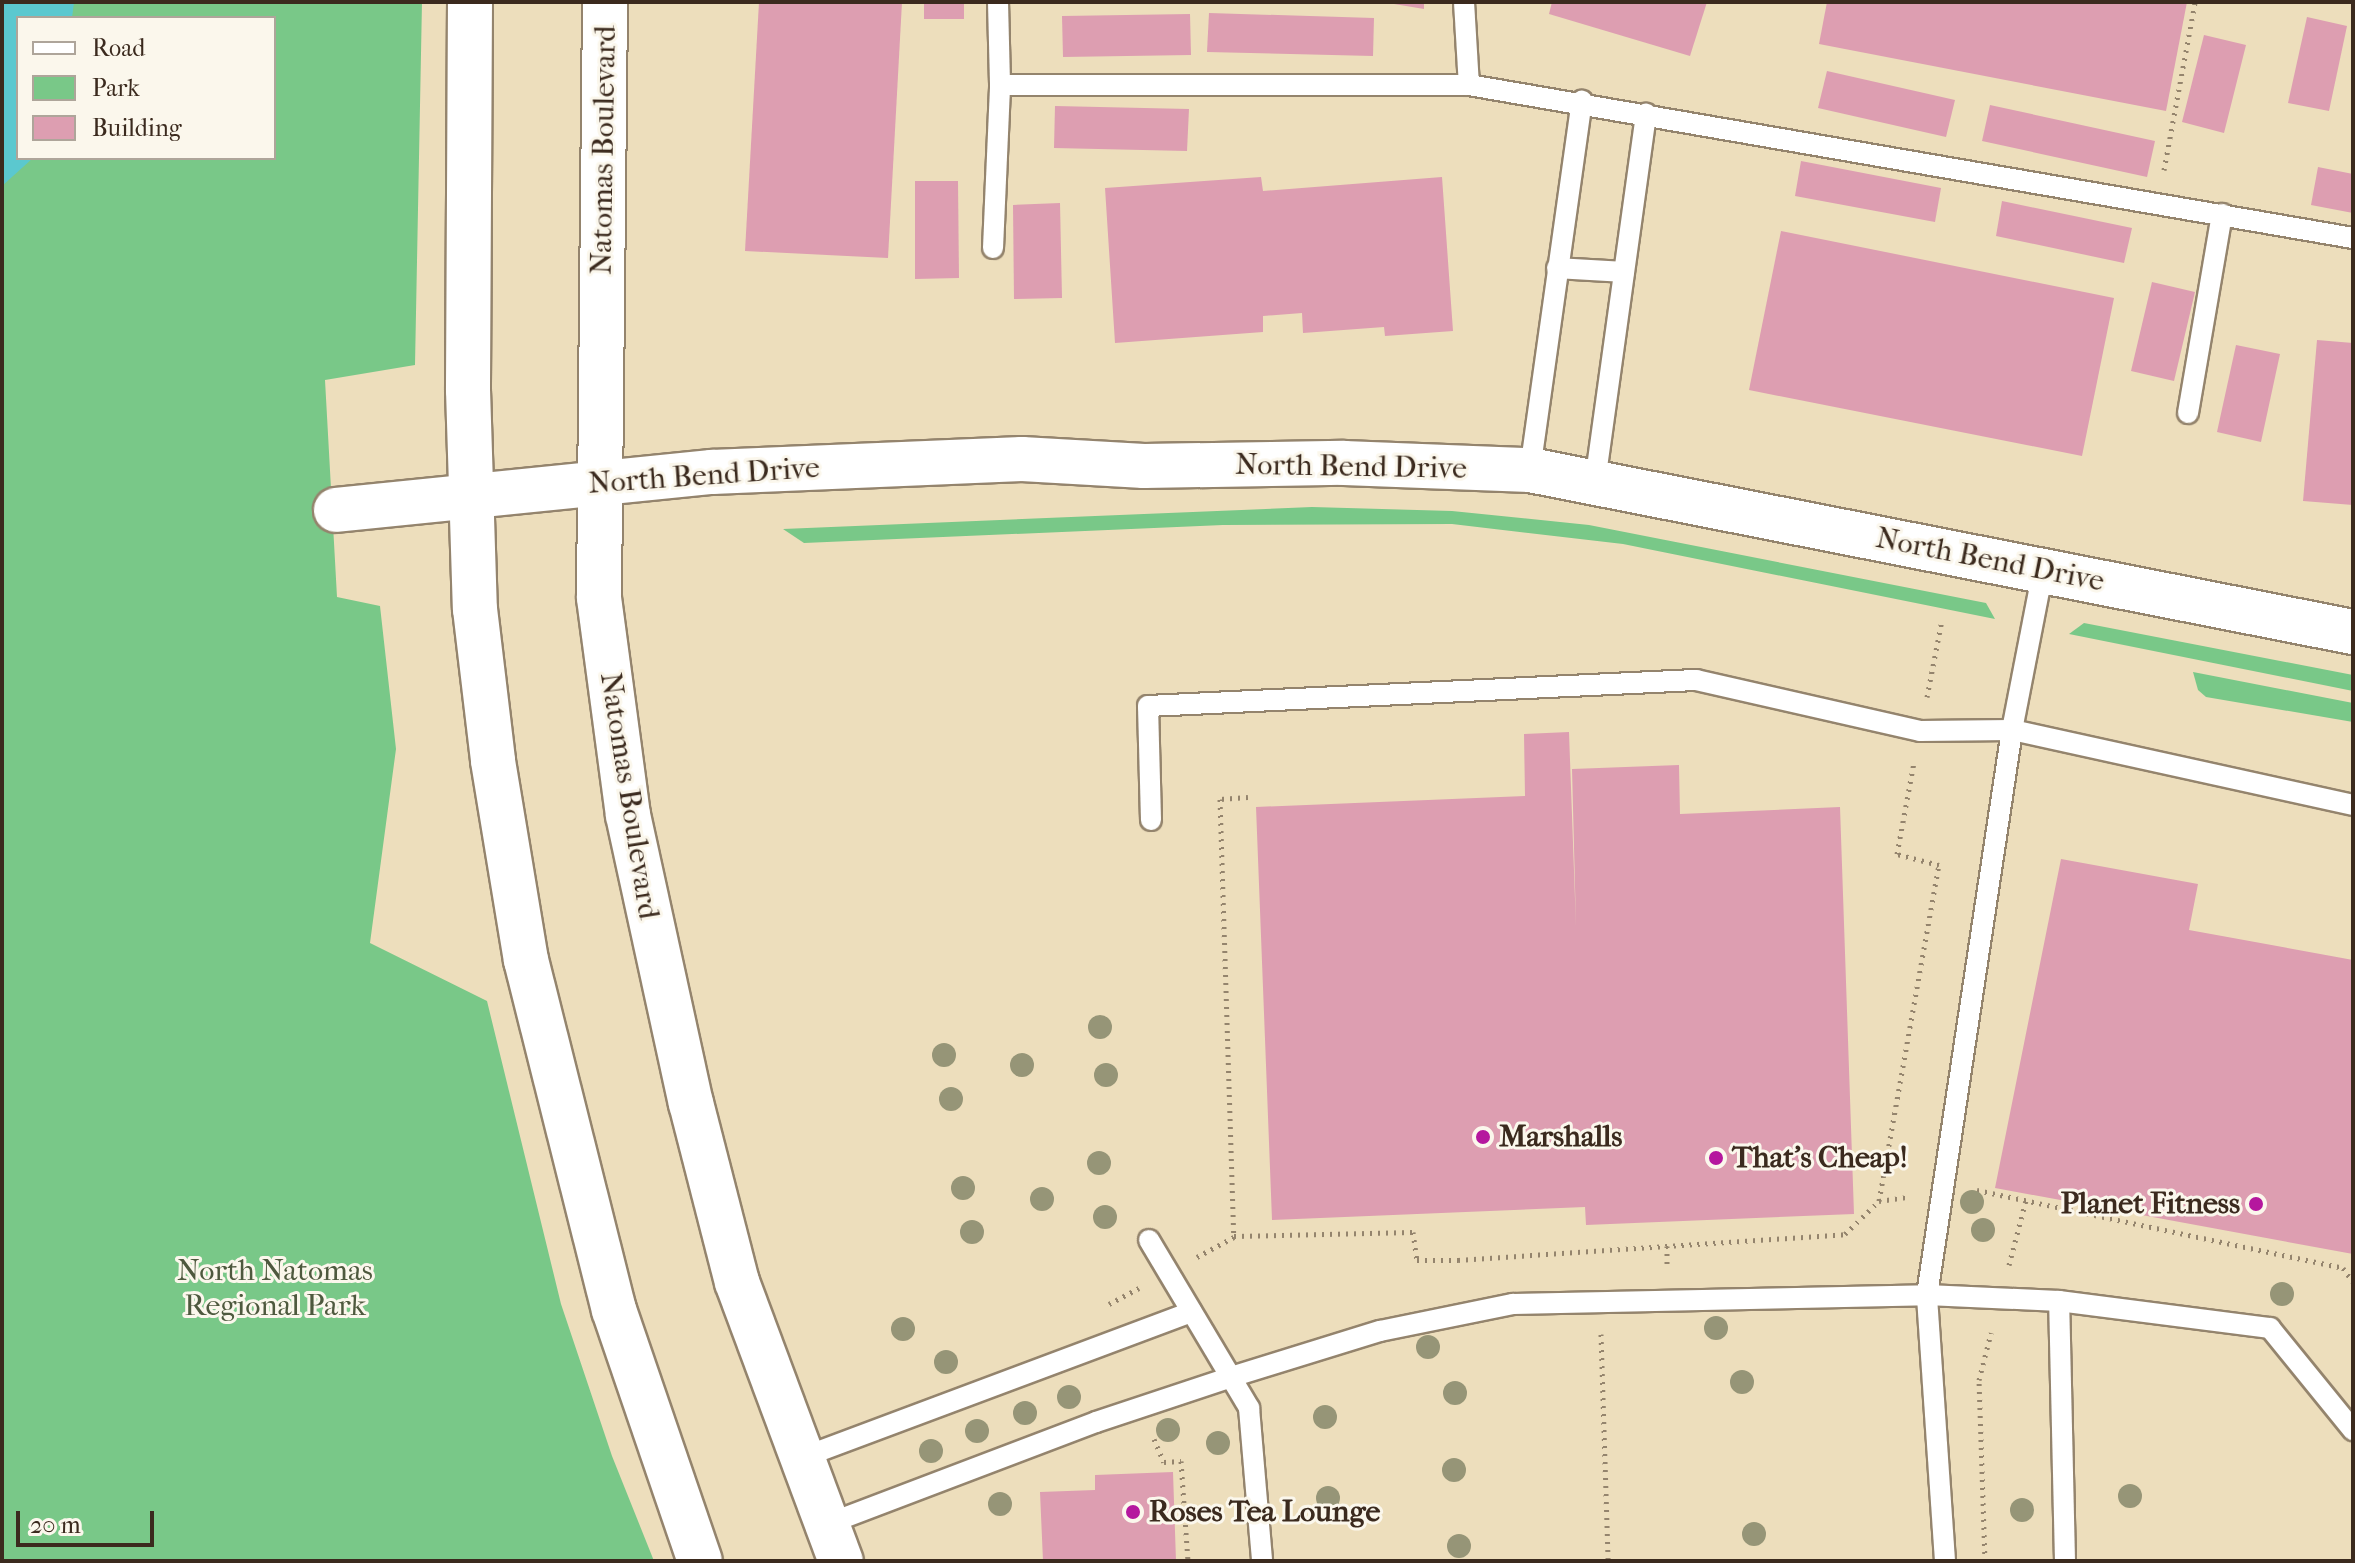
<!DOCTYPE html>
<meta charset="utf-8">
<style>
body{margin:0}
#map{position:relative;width:2355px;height:1563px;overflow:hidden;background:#eddebc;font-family:"IM FELL French Canon",serif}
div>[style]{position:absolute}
.green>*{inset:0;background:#79c888}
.water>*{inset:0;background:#5bc8cf}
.building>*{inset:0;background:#dd9eb1}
.path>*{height:5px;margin-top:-2.5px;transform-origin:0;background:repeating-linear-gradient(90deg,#94846d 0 2px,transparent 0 8px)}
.roads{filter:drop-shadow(2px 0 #94846d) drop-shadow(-2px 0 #94846d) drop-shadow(0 2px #94846d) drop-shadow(0 -2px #94846d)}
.service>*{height:20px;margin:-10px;padding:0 10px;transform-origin:10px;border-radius:10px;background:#fff}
.tertiary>*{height:44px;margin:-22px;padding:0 22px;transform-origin:22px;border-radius:22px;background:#fff}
.secondary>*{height:44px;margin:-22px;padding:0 22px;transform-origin:22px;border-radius:22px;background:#fff}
.trees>*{width:24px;height:24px;margin:-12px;border-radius:50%;background:#969577}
.dots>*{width:22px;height:22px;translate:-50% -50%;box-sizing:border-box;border:4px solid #fbf7ec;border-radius:50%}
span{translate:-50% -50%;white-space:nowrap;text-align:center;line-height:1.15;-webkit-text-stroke:6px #fbf7ec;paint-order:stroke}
.street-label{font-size:30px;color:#3b2a1e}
.poi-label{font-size:30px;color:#3b2a1e;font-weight:700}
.left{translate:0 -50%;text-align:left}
.right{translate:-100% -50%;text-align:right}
.park-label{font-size:30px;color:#4e593e}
.frame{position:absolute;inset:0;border:4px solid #3b2a1e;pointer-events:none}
.legend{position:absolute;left:16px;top:16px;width:260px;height:144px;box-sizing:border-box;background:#fbf7ec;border:2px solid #aea59a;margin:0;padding:10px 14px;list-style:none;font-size:24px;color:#3b2a1e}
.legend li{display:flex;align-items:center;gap:16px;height:40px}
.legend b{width:40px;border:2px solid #aea59a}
.scale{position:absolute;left:16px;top:1511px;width:138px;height:36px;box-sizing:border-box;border:4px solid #3b2a1e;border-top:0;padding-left:10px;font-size:24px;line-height:28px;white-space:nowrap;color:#3b2a1e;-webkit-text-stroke:6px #fbf7ec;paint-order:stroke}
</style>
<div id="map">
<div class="green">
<i style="clip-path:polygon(evenodd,2px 2px,422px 2px,415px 365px,325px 380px,337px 597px,380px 606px,396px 749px,370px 943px,487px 1001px,561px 1304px,612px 1456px,654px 1561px,2px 1561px,2px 2px,18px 18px,274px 18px,274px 158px,18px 158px,18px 18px)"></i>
<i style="clip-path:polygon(1312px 507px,1452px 511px,1589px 525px,1986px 603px,1995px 619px,1623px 544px,1452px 524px,1223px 525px,804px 543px,783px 529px)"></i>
<i style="clip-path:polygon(2084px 623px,2353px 675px,2353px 691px,2069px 634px)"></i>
<i style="clip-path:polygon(2193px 672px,2353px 703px,2353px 722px,2206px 697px,2198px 690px)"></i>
</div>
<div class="water">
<i style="clip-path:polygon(2px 2px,74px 2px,72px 18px,18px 18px,18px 158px,33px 158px,2px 186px)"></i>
</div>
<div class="building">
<i style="clip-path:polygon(759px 2px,902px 2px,888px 258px,745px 251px)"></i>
<i style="clip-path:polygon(924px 2px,964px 2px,964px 19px,924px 19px)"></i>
<i style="clip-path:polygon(1382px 2px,1424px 2px,1424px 9px)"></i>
<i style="clip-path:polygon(1552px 2px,1707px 2px,1690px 56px,1549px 14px)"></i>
<i style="clip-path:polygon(1827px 2px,2187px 2px,2166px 111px,1819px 44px)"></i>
<i style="clip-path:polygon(1209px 13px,1374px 18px,1373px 56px,1207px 52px)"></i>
<i style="clip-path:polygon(1190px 14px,1191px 55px,1063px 57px,1062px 16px)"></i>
<i style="clip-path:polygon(2307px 17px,2347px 26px,2329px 111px,2288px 103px)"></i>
<i style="clip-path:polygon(2204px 35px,2246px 45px,2224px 133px,2182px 122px)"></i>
<i style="clip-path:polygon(1827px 71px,1955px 100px,1946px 137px,1818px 108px)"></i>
<i style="clip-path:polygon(1990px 105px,2155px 141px,2147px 177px,1982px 141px)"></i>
<i style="clip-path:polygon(1055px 106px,1189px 109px,1187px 151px,1054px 148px)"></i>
<i style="clip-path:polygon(1801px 161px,1941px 188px,1935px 222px,1795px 196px)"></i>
<i style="clip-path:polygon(2318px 167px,2353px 174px,2353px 213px,2311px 205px)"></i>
<i style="clip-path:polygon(1261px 177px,1263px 191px,1442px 177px,1453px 331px,1385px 336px,1384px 327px,1303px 333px,1302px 313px,1263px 316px,1263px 332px,1115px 343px,1105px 188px)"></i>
<i style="clip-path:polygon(915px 181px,958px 181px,959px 278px,915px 279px)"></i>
<i style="clip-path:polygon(2002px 201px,2132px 228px,2124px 263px,1996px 236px)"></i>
<i style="clip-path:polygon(1060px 203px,1062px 298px,1014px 299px,1013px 205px)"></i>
<i style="clip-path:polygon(1781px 231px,2114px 298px,2082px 456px,1749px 390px)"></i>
<i style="clip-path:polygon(2152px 282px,2195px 292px,2174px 381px,2131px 371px)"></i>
<i style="clip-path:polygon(2317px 340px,2353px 343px,2353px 505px,2303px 501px)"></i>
<i style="clip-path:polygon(2236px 345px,2280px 354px,2261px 442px,2217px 432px)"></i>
<i style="clip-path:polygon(1569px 732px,1576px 926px,1572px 769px,1679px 765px,1680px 814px,1840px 807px,1854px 1214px,1586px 1225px,1585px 1207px,1272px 1220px,1256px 807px,1525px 796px,1524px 734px)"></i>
<i style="clip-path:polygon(2061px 859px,2198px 884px,2189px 930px,2353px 960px,2353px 1254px,1995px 1188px)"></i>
<i style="clip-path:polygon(1173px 1472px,1176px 1561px,1043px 1561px,1040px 1492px,1095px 1490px,1095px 1475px)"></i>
</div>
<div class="path">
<i style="left:2164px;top:170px;width:171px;rotate:-79.5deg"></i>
<i style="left:1927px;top:697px;width:78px;rotate:-79deg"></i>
<i style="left:1248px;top:797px;width:28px;rotate:176deg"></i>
<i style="left:1220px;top:799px;width:437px;rotate:88.2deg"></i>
<i style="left:1234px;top:1236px;width:179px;rotate:-1.3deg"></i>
<i style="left:1413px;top:1232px;width:28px;rotate:82deg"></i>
<i style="left:1417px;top:1260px;width:41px"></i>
<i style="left:1458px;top:1260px;width:388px;rotate:-3.8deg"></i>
<i style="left:1845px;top:1234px;width:47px;rotate:-44.1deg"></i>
<i style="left:1879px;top:1201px;width:28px;rotate:-8deg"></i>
<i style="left:1977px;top:1190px;width:374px;rotate:12deg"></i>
<i style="left:2343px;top:1268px;width:17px;rotate:54deg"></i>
<i style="left:1879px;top:1201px;width:341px;rotate:-79.9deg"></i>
<i style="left:1939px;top:865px;width:43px;rotate:-165.3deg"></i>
<i style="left:1897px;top:854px;width:94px;rotate:-79.5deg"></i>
<i style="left:1667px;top:1246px;width:21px;rotate:90deg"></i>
<i style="left:1197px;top:1257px;width:42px;rotate:-28.4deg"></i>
<i style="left:2009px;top:1265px;width:67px;rotate:-75.3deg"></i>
<i style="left:1109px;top:1304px;width:34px;rotate:-28deg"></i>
<i style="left:1601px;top:1334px;width:227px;rotate:88.2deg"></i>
<i style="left:1154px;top:1439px;width:25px;rotate:67deg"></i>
<i style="left:1164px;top:1462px;width:17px;rotate:-3deg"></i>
<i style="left:1181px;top:1461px;width:100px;rotate:86deg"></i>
<i style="left:1985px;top:1561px;width:181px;rotate:-91.9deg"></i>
<i style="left:1979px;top:1380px;width:49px;rotate:-75.7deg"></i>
</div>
<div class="roads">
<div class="service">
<i style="left:998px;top:2px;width:83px;rotate:88.6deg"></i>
<i style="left:1000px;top:85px;width:469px"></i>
<i style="left:1469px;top:85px;width:897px;rotate:9.82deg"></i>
<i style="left:1464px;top:2px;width:83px;rotate:86.6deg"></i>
<i style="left:993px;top:248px;width:163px;rotate:-87.5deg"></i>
<i style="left:1557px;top:268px;width:67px;rotate:3.4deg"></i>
<i style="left:2188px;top:413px;width:202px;rotate:-80.3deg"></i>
<i style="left:1530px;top:470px;width:373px;rotate:-82deg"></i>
<i style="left:1595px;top:482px;width:372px;rotate:-82.1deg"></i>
<i style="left:1151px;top:820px;width:114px;rotate:-91.5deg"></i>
<i style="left:1148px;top:706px;width:549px;rotate:-2.72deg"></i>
<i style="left:1696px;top:680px;width:230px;rotate:12.8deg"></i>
<i style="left:1920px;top:731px;width:92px;rotate:-0.6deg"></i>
<i style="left:2012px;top:730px;width:349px;rotate:12.4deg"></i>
<i style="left:1149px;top:1240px;width:196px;rotate:59.2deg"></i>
<i style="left:1249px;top:1408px;width:154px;rotate:85.1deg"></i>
<i style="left:801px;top:1458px;width:417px;rotate:-20.5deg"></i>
<i style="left:825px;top:1525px;width:290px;rotate:-20.8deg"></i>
<i style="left:1096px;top:1422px;width:142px;rotate:-18.4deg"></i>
<i style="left:1231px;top:1377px;width:156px;rotate:-17.2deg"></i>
<i style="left:1380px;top:1331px;width:136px;rotate:-11.5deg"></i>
<i style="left:1513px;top:1304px;width:414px;rotate:-1.2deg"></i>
<i style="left:1927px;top:1295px;width:132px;rotate:2.6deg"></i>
<i style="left:1945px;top:1561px;width:267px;rotate:-93.9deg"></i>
<i style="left:1927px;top:1295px;width:571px;rotate:-81.44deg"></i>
<i style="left:2012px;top:730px;width:163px;rotate:-79deg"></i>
<i style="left:2065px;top:1561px;width:260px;rotate:-91.3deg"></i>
<i style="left:2059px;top:1301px;width:213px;rotate:7.3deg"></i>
<i style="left:2270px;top:1328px;width:132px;rotate:50.9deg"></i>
</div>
<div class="tertiary">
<i style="left:336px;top:510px;width:378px;rotate:-5.8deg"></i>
<i style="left:712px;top:472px;width:310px;rotate:-2.4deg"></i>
<i style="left:1022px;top:459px;width:122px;rotate:3.3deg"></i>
<i style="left:1144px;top:466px;width:200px;rotate:-0.9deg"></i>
<i style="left:1344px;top:463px;width:186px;rotate:2.2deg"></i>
<i style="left:1530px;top:470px;width:839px;rotate:11.14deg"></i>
</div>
<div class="secondary">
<i style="left:470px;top:2px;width:388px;rotate:90.3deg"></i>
<i style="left:468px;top:390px;width:219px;rotate:88.2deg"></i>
<i style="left:475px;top:609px;width:153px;rotate:83.2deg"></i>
<i style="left:493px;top:761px;width:202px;rotate:80.6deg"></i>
<i style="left:526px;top:960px;width:361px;rotate:75.9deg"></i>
<i style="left:614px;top:1310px;width:265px;rotate:71.1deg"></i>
<i style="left:605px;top:2px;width:596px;rotate:90.58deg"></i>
<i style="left:599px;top:598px;width:219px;rotate:82.4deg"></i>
<i style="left:628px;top:815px;width:295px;rotate:77.7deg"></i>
<i style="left:691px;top:1103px;width:185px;rotate:75.6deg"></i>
<i style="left:737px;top:1282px;width:298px;rotate:69.6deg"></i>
</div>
</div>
<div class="trees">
<i style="left:1100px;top:1027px"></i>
<i style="left:944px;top:1055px"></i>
<i style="left:1022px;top:1065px"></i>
<i style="left:1106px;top:1075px"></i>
<i style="left:951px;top:1099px"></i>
<i style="left:1099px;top:1163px"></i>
<i style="left:963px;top:1188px"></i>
<i style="left:1042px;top:1199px"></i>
<i style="left:1972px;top:1202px"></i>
<i style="left:1105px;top:1217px"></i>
<i style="left:1983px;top:1230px"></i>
<i style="left:972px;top:1232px"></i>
<i style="left:2282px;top:1294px"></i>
<i style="left:1716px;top:1328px"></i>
<i style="left:903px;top:1329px"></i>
<i style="left:1428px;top:1347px"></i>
<i style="left:946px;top:1362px"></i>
<i style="left:1742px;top:1382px"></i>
<i style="left:1455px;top:1393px"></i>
<i style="left:1069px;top:1397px"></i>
<i style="left:1025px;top:1413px"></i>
<i style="left:1325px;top:1417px"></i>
<i style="left:1168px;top:1430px"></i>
<i style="left:977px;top:1431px"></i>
<i style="left:1218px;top:1443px"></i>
<i style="left:931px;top:1451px"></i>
<i style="left:1454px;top:1470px"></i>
<i style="left:2130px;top:1496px"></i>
<i style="left:1328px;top:1498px"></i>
<i style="left:1000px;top:1504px"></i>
<i style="left:2022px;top:1510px"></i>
<i style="left:1754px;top:1534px"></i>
<i style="left:1459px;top:1546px"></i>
</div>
<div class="dots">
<i style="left:1483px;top:1137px;background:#b5179e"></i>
<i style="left:1716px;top:1158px;background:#b5179e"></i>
<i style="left:2256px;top:1204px;background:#b5179e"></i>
<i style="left:1133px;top:1512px;background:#b5179e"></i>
</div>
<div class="street-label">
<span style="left:604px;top:150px;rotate:-89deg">Natomas Boulevard</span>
<span style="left:1351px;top:467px;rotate:1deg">North Bend Drive</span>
<span style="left:704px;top:476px;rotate:-4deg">North Bend Drive</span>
<span style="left:1990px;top:560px;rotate:11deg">North Bend Drive</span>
<span style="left:629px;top:796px;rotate:81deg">Natomas Boulevard</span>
</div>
<div class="poi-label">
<span class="left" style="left:1499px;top:1137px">Marshalls</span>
<span class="left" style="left:1732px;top:1158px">That’s Cheap!</span>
<span class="right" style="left:2240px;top:1204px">Planet Fitness</span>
<span class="left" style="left:1149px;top:1512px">Roses Tea Lounge</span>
</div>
<div class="park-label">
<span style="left:275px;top:1288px">North Natomas<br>Regional Park</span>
</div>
<div class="frame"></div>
<ul class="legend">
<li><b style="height:10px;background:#fff"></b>Road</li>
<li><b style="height:22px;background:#79c888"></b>Park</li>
<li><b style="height:22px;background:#dd9eb1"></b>Building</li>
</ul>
<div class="scale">20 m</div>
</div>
